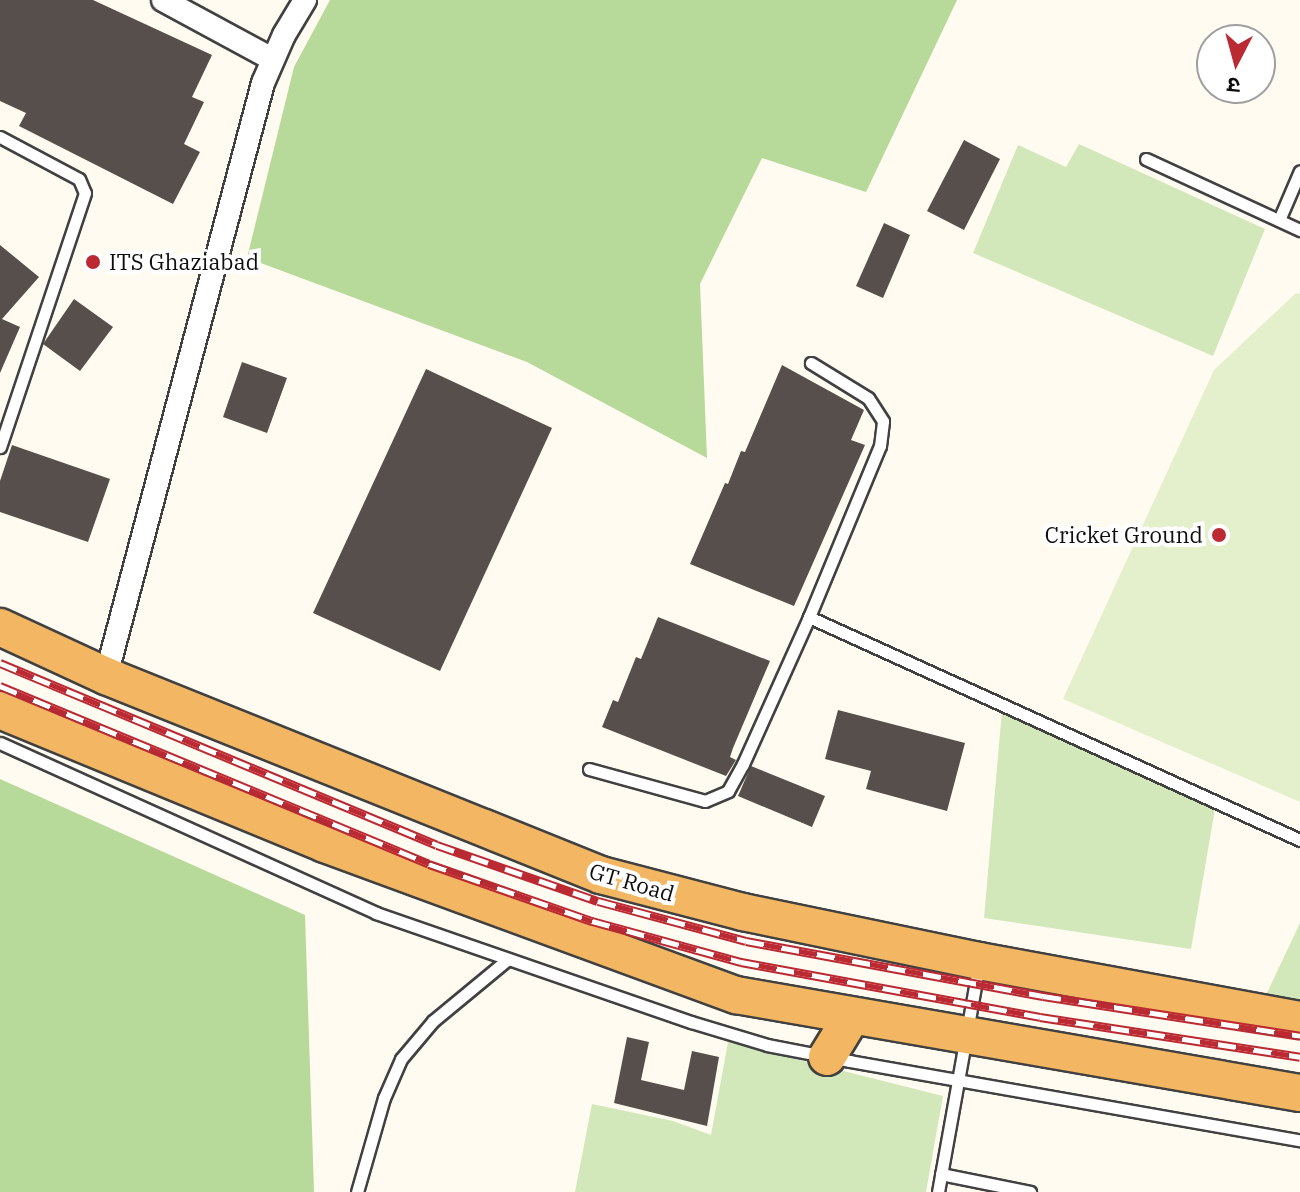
<!DOCTYPE html>
<meta charset="utf-8">
<style>
body{margin:0}
#map{position:relative;width:1300px;height:1192px;overflow:hidden;background:#fffbf0;font-family:"IBM Plex Serif","Noto Sans Devanagari",serif}
div>[style]{position:absolute}
.green>*{inset:0;background:#d3e8ba}
.forest>*{inset:0;background:#b7d999}
.pitch>*{inset:0;background:#e4f0cb}
.building>*{inset:0;background:#574f4b}
.roads{filter:drop-shadow(2px 0 #414141) drop-shadow(-2px 0 #414141) drop-shadow(0 2px #414141) drop-shadow(0 -2px #414141)}
.service>*{height:11px;margin:-5.5px;padding:0 5.5px;transform-origin:5.5px;border-radius:5.5px;background:#fff}
.minor>*{height:22px;margin:-11px;padding:0 11px;transform-origin:11px;border-radius:11px;background:#fff}
.trunk>*{height:36px;margin:-18px;padding:0 18px;transform-origin:18px;border-radius:18px;background:#f3b662}
.rail>*{height:9px;margin-top:-4.5px;transform-origin:0;background:repeating-linear-gradient(90deg,#fff 0 18px,#bb2933 0 36px);box-sizing:border-box;border-block:2px solid #bb2933}
.dots>*{width:22px;height:22px;translate:-50% -50%;box-sizing:border-box;border:4px solid #fff;border-radius:50%}
span{translate:-50% -50%;white-space:nowrap;text-align:center;line-height:1.15;-webkit-text-stroke:8px #fff;paint-order:stroke}
.poi-label{font-size:22px;color:#0e0e0e}
.left{translate:0 -50%;text-align:left}
.right{translate:-100% -50%;text-align:right}
.street-label{font-size:22px;color:#0e0e0e}
.north{position:absolute;left:1196px;top:24px;width:80px;height:80px;box-sizing:border-box;background:#fff;border:2px solid #9f9f9f;border-radius:50%;rotate:186deg;font-size:22px;font-weight:700;line-height:32px;text-align:center;color:#0e0e0e}
.north::after{content:'';display:block;margin:auto;width:28px;height:36px;background:#bb2933;clip-path:polygon(50% 0,100% 100%,50% 72%,0 100%)}
</style>
<div id="map">
<div class="green">
<i style="clip-path:polygon(1079px 144px,1265px 229px,1213px 356px,973px 253px,1018px 145px,1066px 167px)"></i>
<i style="clip-path:polygon(1002px 710px,1216px 803px,1191px 949px,984px 918px)"></i>
<i style="clip-path:polygon(1300px 923px,1300px 1020px,1258px 1012px)"></i>
<i style="clip-path:polygon(728px 1042px,943px 1096px,926px 1192px,575px 1192px,592px 1104px,673px 1121px,711px 1135px)"></i>
</div>
<div class="forest">
<i style="clip-path:polygon(330px 0,957px 0,866px 192px,762px 158px,700px 284px,707px 458px,527px 362px,247px 258px,294px 67px)"></i>
<i style="clip-path:polygon(0 779px,305px 915px,314px 1192px,0 1192px)"></i>
</div>
<div class="pitch">
<i style="clip-path:polygon(1296px 293px,1300px 294px,1300px 802px,1063px 699px,1214px 370px)"></i>
</div>
<div class="building">
<i style="clip-path:polygon(0 0,93px 0,212px 55px,192px 97px,204px 102px,184px 144px,200px 152px,173px 204px,19px 126px,26px 113px,0 101px)"></i>
<i style="clip-path:polygon(964px 140px,1000px 159px,964px 230px,927px 211px)"></i>
<i style="clip-path:polygon(884px 223px,910px 235px,883px 298px,856px 286px)"></i>
<i style="clip-path:polygon(0 245px,39px 277px,2px 319px,20px 327px,0 373px)"></i>
<i style="clip-path:polygon(74px 299px,113px 327px,80px 371px,43px 344px)"></i>
<i style="clip-path:polygon(242px 362px,287px 378px,267px 433px,223px 417px)"></i>
<i style="clip-path:polygon(782px 365px,864px 410px,851px 440px,865px 445px,794px 606px,690px 564px,725px 483px,728px 484px,741px 451px,745px 452px)"></i>
<i style="clip-path:polygon(426px 369px,552px 428px,440px 671px,313px 613px)"></i>
<i style="clip-path:polygon(12px 445px,110px 479px,88px 542px,0 512px,0 481px)"></i>
<i style="clip-path:polygon(658px 617px,770px 661px,733px 748px,730px 757px,736px 760px,726px 776px,602px 727px,613px 700px,618px 702px,636px 657px,641px 659px)"></i>
<i style="clip-path:polygon(838px 710px,965px 743px,947px 811px,866px 789px,871px 771px,825px 759px)"></i>
<i style="clip-path:polygon(751px 766px,825px 796px,812px 827px,738px 796px)"></i>
<i style="clip-path:polygon(627px 1037px,649px 1042px,641px 1080px,684px 1090px,692px 1051px,719px 1057px,707px 1126px,614px 1103px)"></i>
</div>
<div class="roads">
<div class="service">
<i style="left:0;top:137px;width:89px;rotate:28deg"></i>
<i style="left:79px;top:179px;width:15px;rotate:67deg"></i>
<i style="left:85px;top:193px;width:268px;rotate:108.5deg"></i>
<i style="left:1146px;top:159px;width:170px;rotate:24.8deg"></i>
<i style="left:1279px;top:220px;width:53px;rotate:-66.8deg"></i>
<i style="left:809px;top:617px;width:539px;rotate:24.43deg"></i>
<i style="left:0;top:743px;width:413px;rotate:24.3deg"></i>
<i style="left:376px;top:913px;width:333px;rotate:19.1deg"></i>
<i style="left:691px;top:1022px;width:79px;rotate:16.8deg"></i>
<i style="left:767px;top:1045px;width:85px;rotate:10.9deg"></i>
<i style="left:850px;top:1061px;width:457px;rotate:10deg"></i>
<i style="left:589px;top:769px;width:120px;rotate:15.4deg"></i>
<i style="left:705px;top:801px;width:25px;rotate:-23deg"></i>
<i style="left:728px;top:791px;width:31px;rotate:-61deg"></i>
<i style="left:743px;top:764px;width:161px;rotate:-65.8deg"></i>
<i style="left:809px;top:617px;width:185px;rotate:-67.5deg"></i>
<i style="left:880px;top:446px;width:25px;rotate:-83deg"></i>
<i style="left:883px;top:421px;width:27px;rotate:-123deg"></i>
<i style="left:868px;top:398px;width:67px;rotate:-148.4deg"></i>
<i style="left:941px;top:1174px;width:91px;rotate:11.4deg"></i>
<i style="left:357px;top:1192px;width:98px;rotate:-74deg"></i>
<i style="left:384px;top:1098px;width:43px;rotate:-66.4deg"></i>
<i style="left:401px;top:1059px;width:50px;rotate:-49.9deg"></i>
<i style="left:433px;top:1021px;width:97px;rotate:-39.6deg"></i>
<i style="left:938px;top:1192px;width:232px;rotate:-79.8deg"></i>
</div>
<div class="minor">
<i style="left:163px;top:0;width:124px;rotate:28.4deg"></i>
<i style="left:106px;top:676px;width:613px;rotate:-75.17deg"></i>
<i style="left:263px;top:83px;width:52px;rotate:-66.4deg"></i>
<i style="left:284px;top:35px;width:41px;rotate:-59deg"></i>
</div>
<div class="trunk">
<i style="left:0;top:627px;width:117px;rotate:24.8deg"></i>
<i style="left:106px;top:676px;width:534px;rotate:21.9deg"></i>
<i style="left:601px;top:875px;width:147px;rotate:14.6deg"></i>
<i style="left:743px;top:912px;width:241px;rotate:11.7deg"></i>
<i style="left:979px;top:961px;width:326px;rotate:10.4deg"></i>
<i style="left:0;top:710px;width:352px;rotate:22.4deg"></i>
<i style="left:325px;top:844px;width:438px;rotate:20.2deg"></i>
<i style="left:736px;top:995px;width:572px;rotate:9.86deg"></i>
<i style="left:827px;top:1057px;width:48px;rotate:-58.6deg"></i>
</div>
</div>
<div class="rail">
<i style="left:0;top:663px;width:473px;rotate:22.6deg"></i>
<i style="left:437px;top:845px;width:170px;rotate:19.2deg"></i>
<i style="left:598px;top:901px;width:153px;rotate:15.1deg"></i>
<i style="left:746px;top:941px;width:302px;rotate:10.5deg"></i>
<i style="left:1043px;top:996px;width:260px;rotate:8.8deg"></i>
<i style="left:0;top:686px;width:464px;rotate:22.5deg"></i>
<i style="left:429px;top:864px;width:173px;rotate:19.3deg"></i>
<i style="left:592px;top:921px;width:155px;rotate:15.4deg"></i>
<i style="left:741px;top:962px;width:304px;rotate:10.4deg"></i>
<i style="left:1040px;top:1017px;width:263px;rotate:8.7deg"></i>
</div>
<div class="dots">
<i style="left:93px;top:262px;background:#bb2933"></i>
<i style="left:1219px;top:535px;background:#bb2933"></i>
</div>
<div class="poi-label">
<span class="left" style="left:109px;top:262px">ITS Ghaziabad</span>
<span class="right" style="left:1203px;top:535px">Cricket Ground</span>
</div>
<div class="street-label">
<span style="left:632px;top:882px;rotate:16deg">GT Road</span>
</div>
<div class="north">उ</div>
</div>
